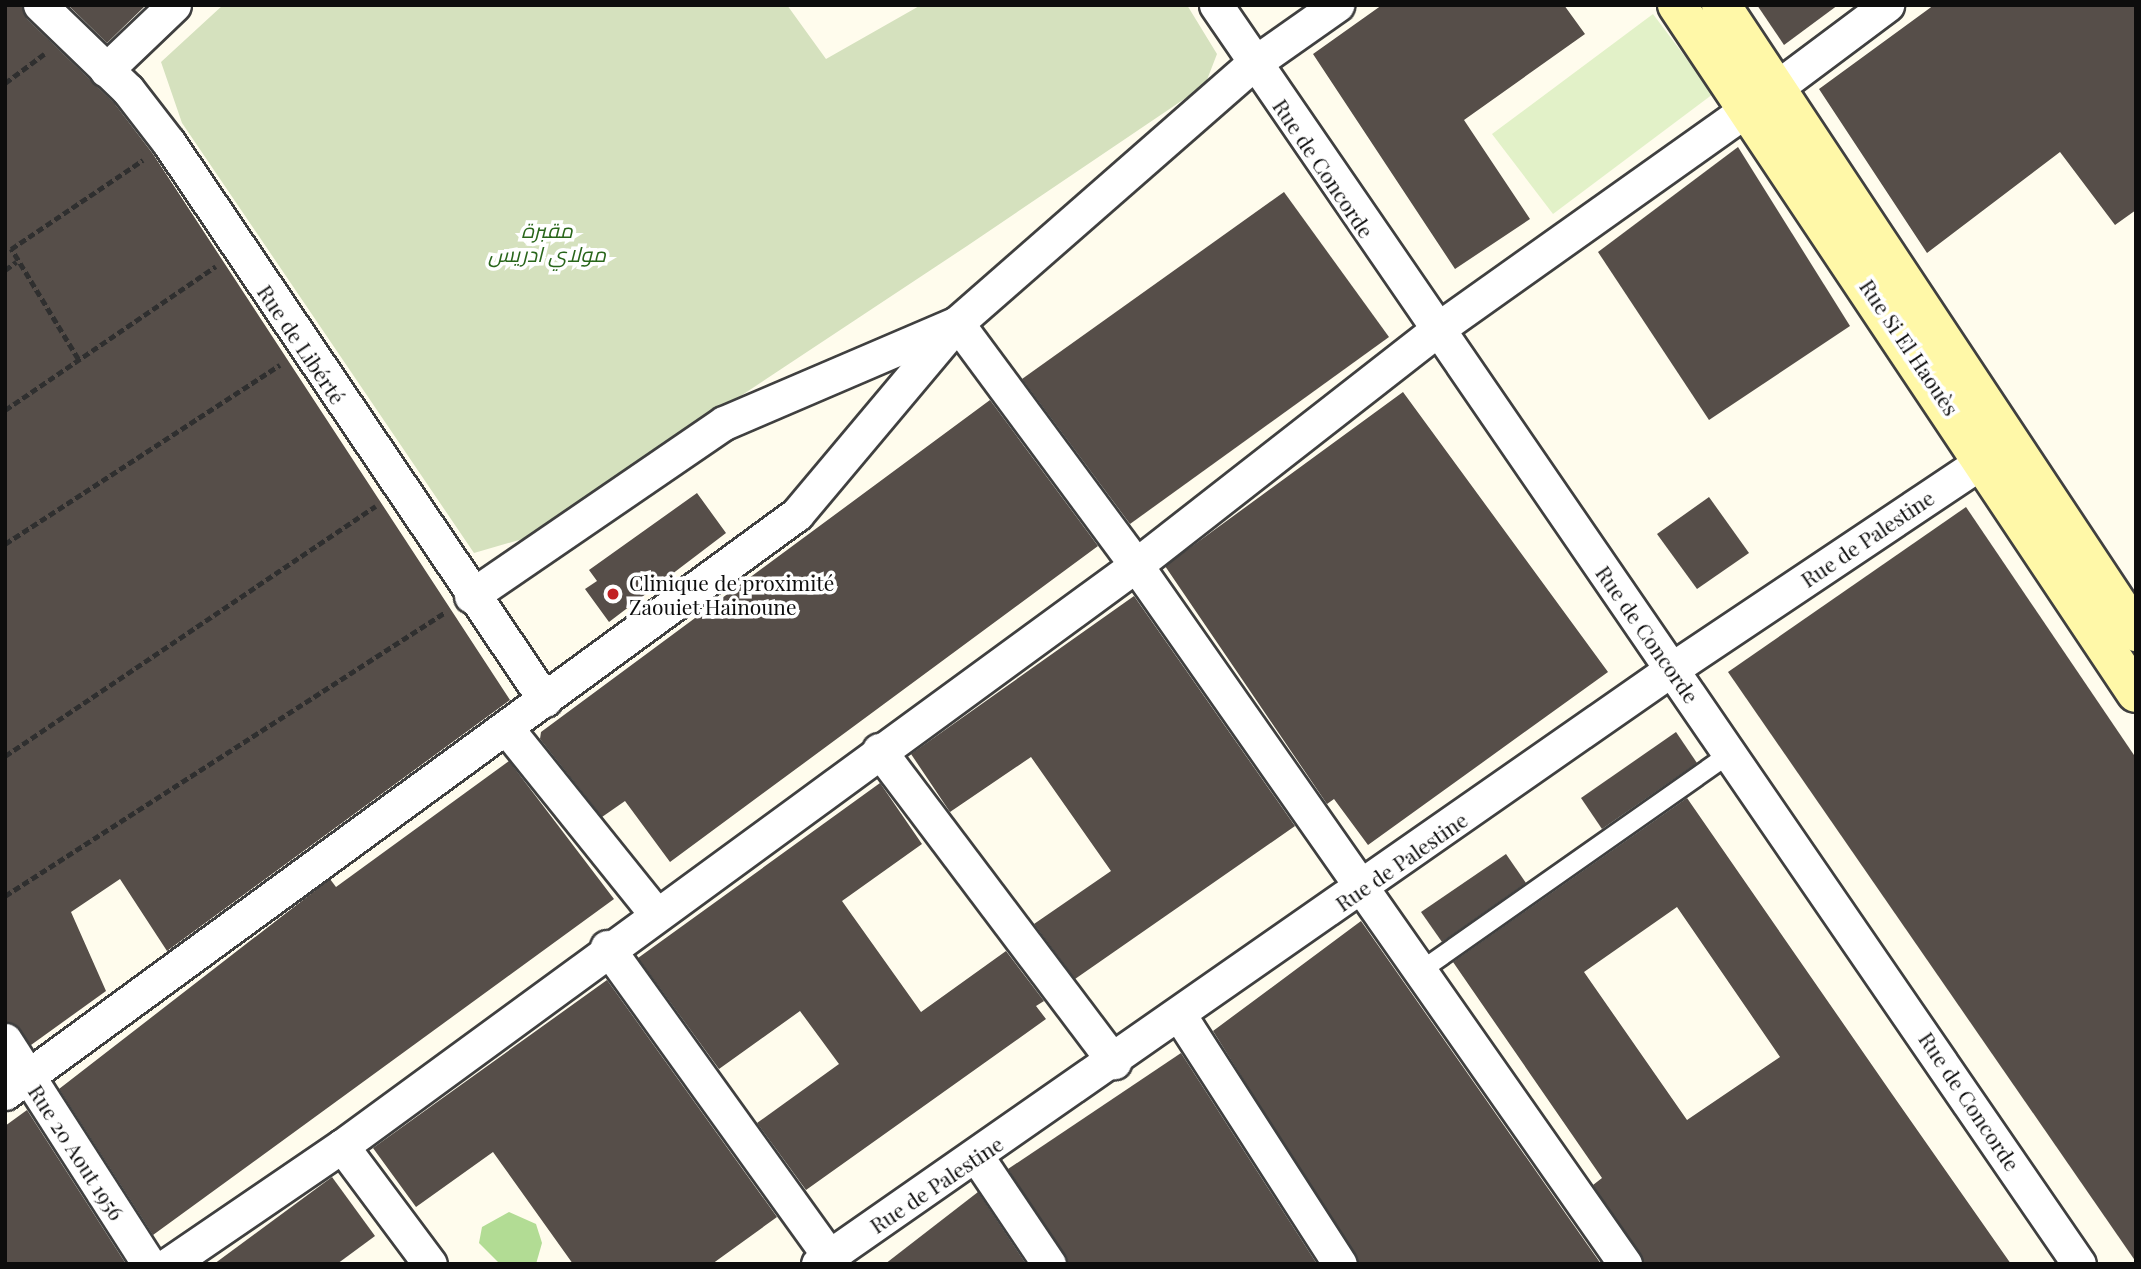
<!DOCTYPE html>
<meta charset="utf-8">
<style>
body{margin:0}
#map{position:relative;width:2141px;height:1269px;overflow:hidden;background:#fffced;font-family:"Playfair Display",Cairo,serif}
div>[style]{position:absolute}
.forest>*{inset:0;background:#b2dc94}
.cemetery>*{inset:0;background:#d5e1be}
.pitch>*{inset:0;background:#e2f1c8}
.building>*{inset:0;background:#564e49}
.path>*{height:4.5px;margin-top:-2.25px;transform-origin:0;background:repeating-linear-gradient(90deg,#2f2f2f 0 7px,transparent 0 10.5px)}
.roads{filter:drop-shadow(2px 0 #404040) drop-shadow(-2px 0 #404040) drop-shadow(0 2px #404040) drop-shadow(0 -2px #404040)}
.lane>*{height:18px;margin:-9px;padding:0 9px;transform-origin:9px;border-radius:9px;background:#fff}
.street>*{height:33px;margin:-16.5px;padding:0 16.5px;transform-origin:16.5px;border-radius:16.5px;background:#fff}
.secondary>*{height:38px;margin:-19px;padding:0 19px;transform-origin:19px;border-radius:19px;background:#fff8a8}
.dots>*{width:19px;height:19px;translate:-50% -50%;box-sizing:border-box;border:4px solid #fff;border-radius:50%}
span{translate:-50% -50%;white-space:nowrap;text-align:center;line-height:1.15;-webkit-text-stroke:7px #fff;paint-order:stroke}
.street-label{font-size:21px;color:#0d0d0d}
.park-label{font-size:21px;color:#29661b;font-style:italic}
.poi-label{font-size:21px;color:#0d0d0d}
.left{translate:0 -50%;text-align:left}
.frame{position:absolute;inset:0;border:7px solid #0d0d0d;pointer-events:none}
</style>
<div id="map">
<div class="forest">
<i style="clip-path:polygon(509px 1212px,536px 1224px,542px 1243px,536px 1264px,500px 1264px,479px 1243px,482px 1227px)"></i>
</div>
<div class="cemetery">
<i style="clip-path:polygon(223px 5px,787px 5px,826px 59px,921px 5px,1187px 5px,1217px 54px,1205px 85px,967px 246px,526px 538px,474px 553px,182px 123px,161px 62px)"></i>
</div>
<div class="pitch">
<i style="clip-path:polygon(1653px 14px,1713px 94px,1553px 214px,1492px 134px)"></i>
</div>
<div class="building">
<i style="clip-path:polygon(5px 5px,21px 5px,27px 19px,114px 103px,153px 154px,510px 700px,167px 951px,120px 879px,71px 912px,106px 991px,31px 1045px,5px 1021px)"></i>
<i style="clip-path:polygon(68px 5px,146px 5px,107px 43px)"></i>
<i style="clip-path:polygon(1382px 5px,1564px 5px,1585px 34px,1464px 120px,1530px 219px,1455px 269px,1313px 54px)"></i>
<i style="clip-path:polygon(1757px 5px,1838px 5px,1784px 45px)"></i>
<i style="clip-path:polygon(1934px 5px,2136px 5px,2136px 210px,2115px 225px,2060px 152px,1927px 253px,1819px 89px)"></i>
<i style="clip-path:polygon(1738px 147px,1850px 326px,1709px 420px,1598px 252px)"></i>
<i style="clip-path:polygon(1284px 192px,1389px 337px,1130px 524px,1022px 379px)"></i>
<i style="clip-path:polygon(1403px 392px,1608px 672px,1368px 845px,1334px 799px,1327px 804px,1165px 566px)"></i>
<i style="clip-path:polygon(990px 400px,1098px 546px,670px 862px,625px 801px,602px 817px,540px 739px,541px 732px)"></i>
<i style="clip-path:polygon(697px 493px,726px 533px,609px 622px,585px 589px,597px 581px,589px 570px)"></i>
<i style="clip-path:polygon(1709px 497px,1749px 553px,1697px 589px,1657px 534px)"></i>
<i style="clip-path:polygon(1966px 507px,2136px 758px,2136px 1262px,1728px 672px)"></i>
<i style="clip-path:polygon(1134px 596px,1295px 826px,1075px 979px,1034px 924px,1111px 871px,1031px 757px,950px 812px,911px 754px)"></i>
<i style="clip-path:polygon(1676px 732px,1697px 763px,1602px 829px,1581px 798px)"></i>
<i style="clip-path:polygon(509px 761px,614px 899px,153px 1235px,59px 1089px,330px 879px,336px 887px)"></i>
<i style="clip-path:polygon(880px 783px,922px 844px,842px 901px,921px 1012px,1006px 951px,1044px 1001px,1036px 1006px,1046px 1019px,806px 1190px,757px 1123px,839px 1064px,800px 1011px,719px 1069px,638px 958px)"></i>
<i style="clip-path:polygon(evenodd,1687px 798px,1892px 1094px,2011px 1264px,1644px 1264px,1593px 1185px,1602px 1178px,1453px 962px,1687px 798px,1677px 907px,1780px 1057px,1687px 1120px,1584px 972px,1677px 907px)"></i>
<i style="clip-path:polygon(1506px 854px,1526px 883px,1442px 942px,1421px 912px)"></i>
<i style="clip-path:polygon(1361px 921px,1561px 1207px,1601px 1264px,1359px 1264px,1213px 1031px)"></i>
<i style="clip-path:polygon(607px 980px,777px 1217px,712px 1264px,573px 1264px,493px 1152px,416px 1207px,373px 1148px)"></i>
<i style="clip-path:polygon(1181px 1053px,1317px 1264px,1068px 1264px,1008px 1169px)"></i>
<i style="clip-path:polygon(27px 1110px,126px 1264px,5px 1264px,5px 1126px)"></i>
<i style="clip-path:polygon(332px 1177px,375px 1236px,337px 1264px,214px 1264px)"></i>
<i style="clip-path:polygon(978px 1192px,1026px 1264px,885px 1264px)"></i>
</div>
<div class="path">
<i style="left:5px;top:83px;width:49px;rotate:-36.6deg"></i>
<i style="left:5px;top:270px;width:14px;rotate:-36deg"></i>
<i style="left:78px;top:359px;width:129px;rotate:-121.3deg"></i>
<i style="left:11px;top:249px;width:159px;rotate:-34deg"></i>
<i style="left:5px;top:410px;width:255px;rotate:-34.3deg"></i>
<i style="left:5px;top:544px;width:328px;rotate:-33.1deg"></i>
<i style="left:5px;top:756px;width:447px;rotate:-34deg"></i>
<i style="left:5px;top:896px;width:522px;rotate:-32.81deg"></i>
</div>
<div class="roads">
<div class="lane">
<i style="left:1419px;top:972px;width:381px;rotate:-35.1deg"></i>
</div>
<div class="street">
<i style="left:40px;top:5px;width:122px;rotate:44deg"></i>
<i style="left:128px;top:90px;width:67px;rotate:52.3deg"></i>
<i style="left:169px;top:143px;width:672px;rotate:55.98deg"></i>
<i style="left:1216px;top:5px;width:1526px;rotate:55.57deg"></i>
<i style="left:106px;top:70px;width:94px;rotate:-43.7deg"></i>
<i style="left:1776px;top:88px;width:139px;rotate:-36.8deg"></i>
<i style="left:471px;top:596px;width:306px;rotate:-34.4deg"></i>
<i style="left:724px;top:423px;width:254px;rotate:-23.2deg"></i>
<i style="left:957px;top:323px;width:301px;rotate:53.5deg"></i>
<i style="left:1136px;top:565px;width:853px;rotate:55.02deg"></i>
<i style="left:508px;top:730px;width:235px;rotate:51.2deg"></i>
<i style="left:879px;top:750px;width:391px;rotate:53deg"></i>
<i style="left:607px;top:947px;width:390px;rotate:54.3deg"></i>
<i style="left:1180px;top:1016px;width:295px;rotate:57.2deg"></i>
<i style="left:5px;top:1040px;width:266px;rotate:57.3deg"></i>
<i style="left:5px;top:1093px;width:981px;rotate:-36.17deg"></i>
<i style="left:797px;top:514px;width:249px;rotate:-50deg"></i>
<i style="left:957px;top:323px;width:393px;rotate:-41.2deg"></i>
<i style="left:1253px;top:64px;width:103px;rotate:-35.1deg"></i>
<i style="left:342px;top:1146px;width:147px;rotate:53.3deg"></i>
<i style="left:977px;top:1157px;width:129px;rotate:56.1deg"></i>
<i style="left:169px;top:1264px;width:209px;rotate:-34.3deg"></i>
<i style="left:342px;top:1146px;width:984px;rotate:-36.19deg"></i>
<i style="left:1136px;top:565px;width:380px;rotate:-38deg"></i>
<i style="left:1435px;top:331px;width:387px;rotate:-35.4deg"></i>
<i style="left:818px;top:1264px;width:1041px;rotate:-34.87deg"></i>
<i style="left:1672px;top:669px;width:378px;rotate:-33.8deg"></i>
</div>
<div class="secondary">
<i style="left:1677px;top:5px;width:827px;rotate:56.29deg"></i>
<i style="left:1721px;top:5px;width:752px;rotate:56.5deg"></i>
</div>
</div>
<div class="dots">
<i style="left:613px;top:594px;background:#c12124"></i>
</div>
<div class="street-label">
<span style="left:1324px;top:168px;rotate:56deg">Rue de Concorde</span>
<span style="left:302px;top:344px;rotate:56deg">Rue de Libérté</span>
<span style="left:1910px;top:347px;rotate:56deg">Rue Si El Haouès</span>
<span style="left:1867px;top:538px;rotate:-34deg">Rue de Palestine</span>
<span style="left:1648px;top:634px;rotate:55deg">Rue de Concorde</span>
<span style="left:1401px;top:861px;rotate:-35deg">Rue de Palestine</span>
<span style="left:1970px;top:1101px;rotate:56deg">Rue de Concorde</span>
<span style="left:77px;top:1152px;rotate:57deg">Rue 20 Aout 1956</span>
<span style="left:936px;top:1184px;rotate:-34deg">Rue de Palestine</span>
</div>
<div class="park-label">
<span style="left:547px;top:241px">مقبرة<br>مولاي ادريس</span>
</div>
<div class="poi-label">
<span class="left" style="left:629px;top:594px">Clinique de proximité<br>Zaouiet Hainoune</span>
</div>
<div class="frame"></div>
</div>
